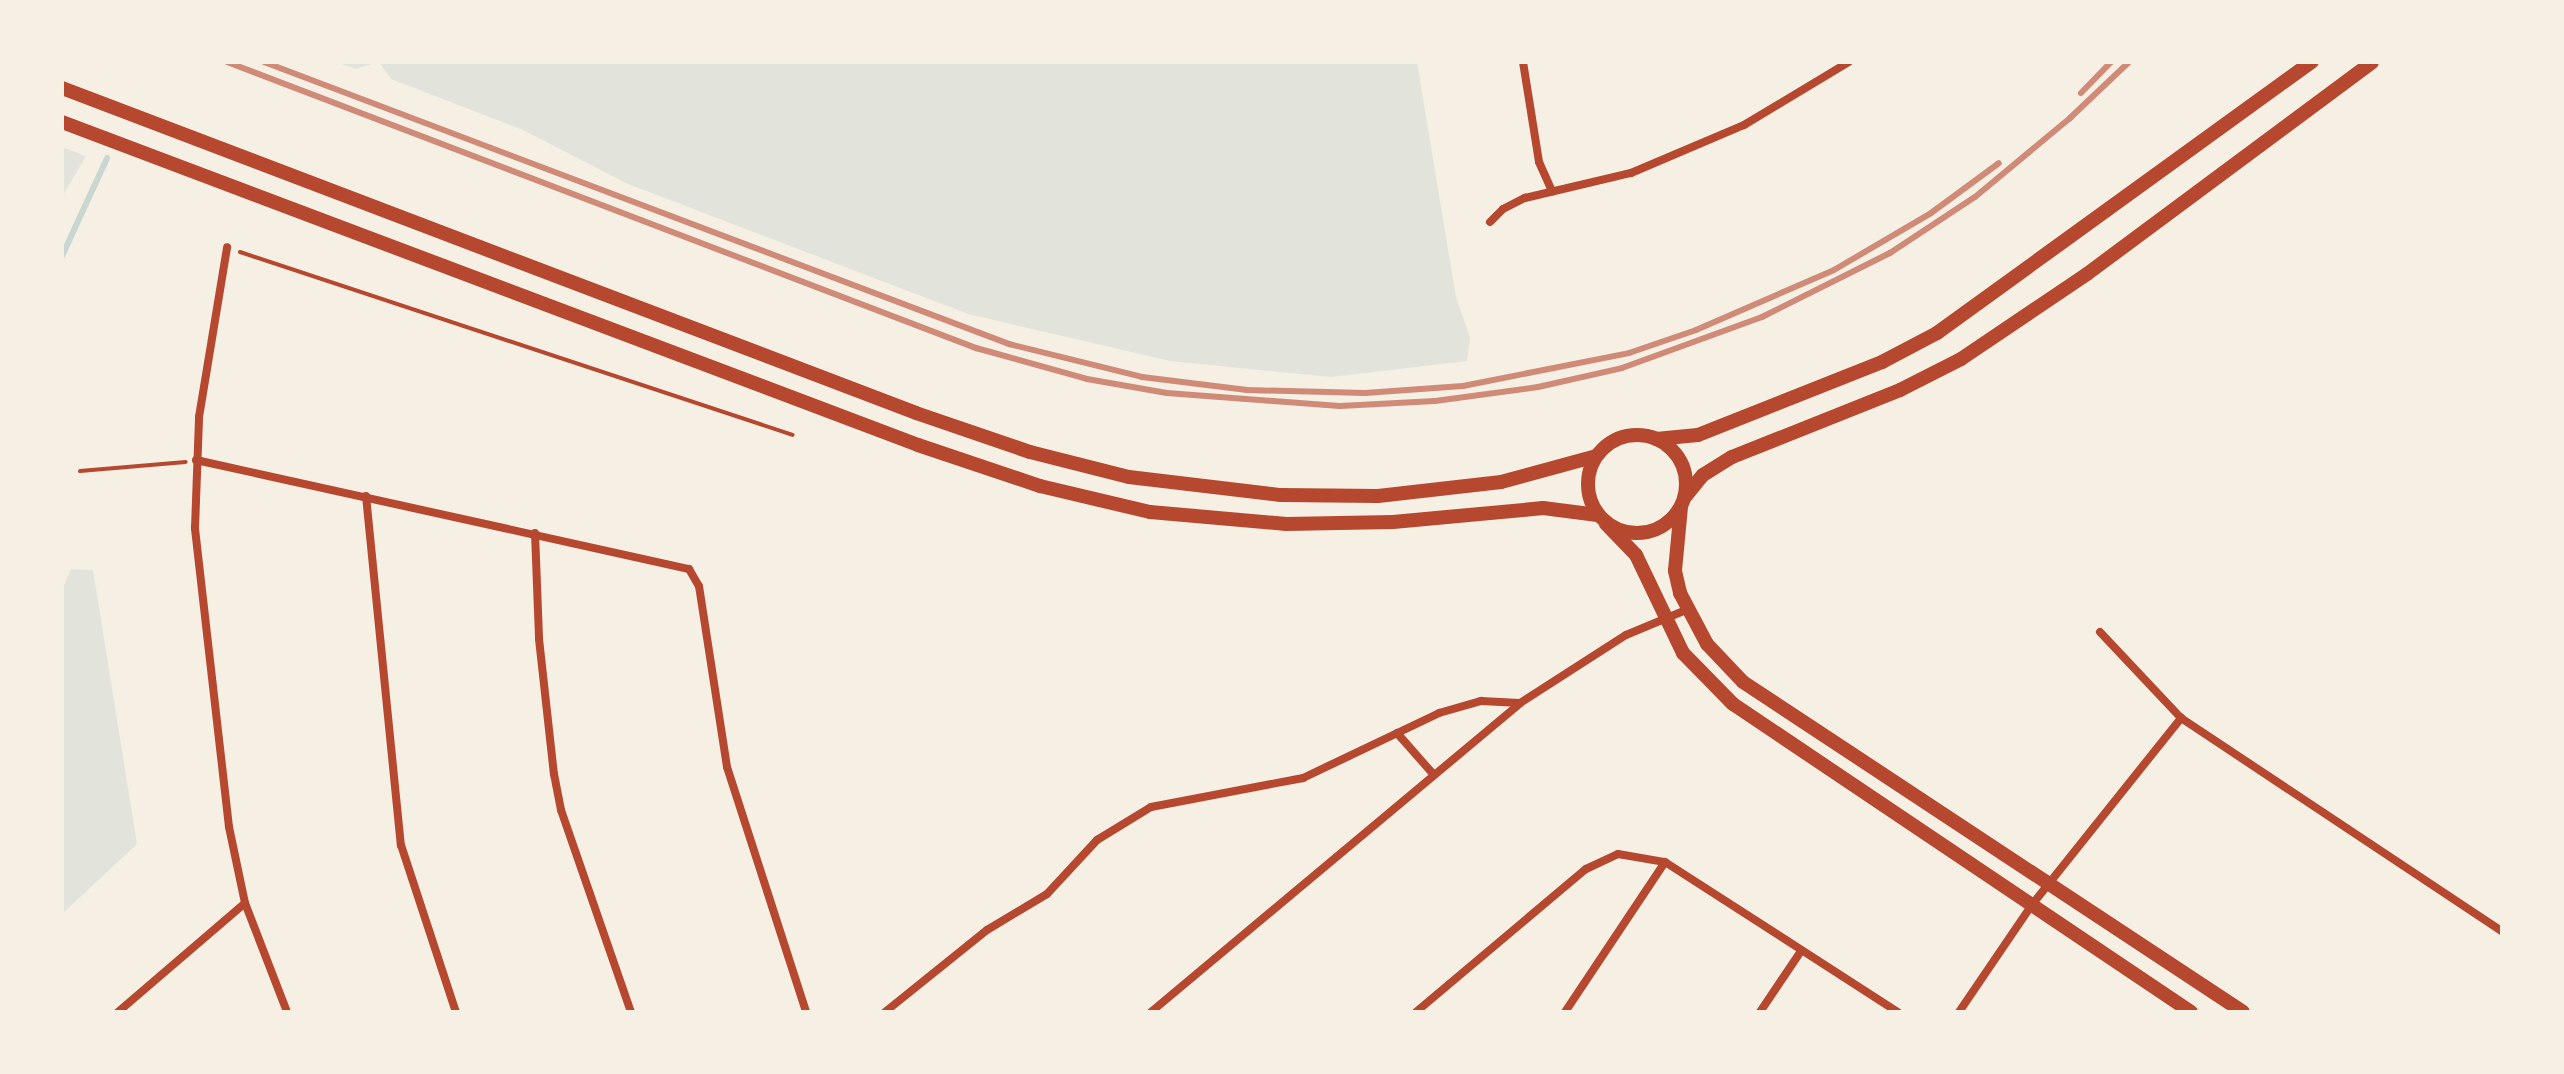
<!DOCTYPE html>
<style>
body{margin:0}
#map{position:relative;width:2564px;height:1074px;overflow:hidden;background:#f6efe4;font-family:"Public Sans",sans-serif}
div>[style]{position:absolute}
.green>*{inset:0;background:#e2e4dc}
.stream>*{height:6px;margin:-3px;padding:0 3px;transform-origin:3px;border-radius:3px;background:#c9d6d2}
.path>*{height:4px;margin:-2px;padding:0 2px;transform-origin:2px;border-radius:2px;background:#b5482f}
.minor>*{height:8px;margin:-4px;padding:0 4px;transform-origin:4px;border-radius:4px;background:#b5482f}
.secondary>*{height:14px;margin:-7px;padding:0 7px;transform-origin:7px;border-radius:7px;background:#b5482f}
.secondary>.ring{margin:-7px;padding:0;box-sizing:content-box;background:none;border:14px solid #b5482f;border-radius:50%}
.rail>*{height:6px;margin:-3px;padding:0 3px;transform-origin:3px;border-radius:3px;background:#cf8b77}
span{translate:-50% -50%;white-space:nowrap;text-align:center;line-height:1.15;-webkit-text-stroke:6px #f6efe4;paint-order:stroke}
.frame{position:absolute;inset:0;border:64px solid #f6efe4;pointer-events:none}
</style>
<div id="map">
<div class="green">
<i style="clip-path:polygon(336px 62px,1417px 62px,1456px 297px,1470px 338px,1467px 361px,1331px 377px,1170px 361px,968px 314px,628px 184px,523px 130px,391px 79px,379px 62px,355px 69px)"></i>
<i style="clip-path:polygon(62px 147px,86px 156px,62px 197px)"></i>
<i style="clip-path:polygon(71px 569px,93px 570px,137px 844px,62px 914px,62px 590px)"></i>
</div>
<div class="stream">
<i style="left:62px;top:256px;width:108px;rotate:-65.3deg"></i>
</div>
<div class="path">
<i style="left:240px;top:252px;width:582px;rotate:18.31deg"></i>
<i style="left:80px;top:471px;width:106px;rotate:-4.9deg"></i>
</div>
<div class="minor">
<i style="left:1523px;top:62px;width:101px;rotate:80.9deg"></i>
<i style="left:1539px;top:162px;width:32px;rotate:66deg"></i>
<i style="left:1490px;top:222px;width:18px;rotate:-45deg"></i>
<i style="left:1503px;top:209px;width:25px;rotate:-27deg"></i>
<i style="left:1525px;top:198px;width:109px;rotate:-13.3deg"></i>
<i style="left:1631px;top:173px;width:123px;rotate:-23deg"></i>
<i style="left:1744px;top:125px;width:122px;rotate:-31deg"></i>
<i style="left:196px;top:460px;width:505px;rotate:12.47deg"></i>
<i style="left:689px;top:569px;width:20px;rotate:60deg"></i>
<i style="left:699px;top:586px;width:183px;rotate:81.2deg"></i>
<i style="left:727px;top:767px;width:257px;rotate:72.1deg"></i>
<i style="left:366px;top:496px;width:351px;rotate:84.3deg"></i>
<i style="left:401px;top:845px;width:176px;rotate:71.8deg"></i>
<i style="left:535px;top:533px;width:106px;rotate:87.8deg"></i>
<i style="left:539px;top:639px;width:136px;rotate:83.7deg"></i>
<i style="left:554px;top:774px;width:37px;rotate:79deg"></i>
<i style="left:561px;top:810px;width:214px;rotate:70.9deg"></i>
<i style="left:2100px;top:632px;width:118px;rotate:46.7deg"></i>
<i style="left:2181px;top:718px;width:385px;rotate:33.6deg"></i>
<i style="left:1397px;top:733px;width:56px;rotate:48.6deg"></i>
<i style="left:245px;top:903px;width:117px;rotate:68.9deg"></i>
<i style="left:118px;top:1012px;width:167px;rotate:-40.6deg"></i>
<i style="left:245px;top:903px;width:78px;rotate:-101.9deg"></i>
<i style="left:229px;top:827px;width:301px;rotate:-96.5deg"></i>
<i style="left:195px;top:528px;width:111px;rotate:-87.9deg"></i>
<i style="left:199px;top:417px;width:172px;rotate:-80.6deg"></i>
<i style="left:885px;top:1012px;width:131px;rotate:-38.8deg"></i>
<i style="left:987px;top:930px;width:70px;rotate:-31deg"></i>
<i style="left:1047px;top:894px;width:74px;rotate:-47.2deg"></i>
<i style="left:1097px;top:840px;width:63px;rotate:-31.4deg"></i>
<i style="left:1151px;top:807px;width:155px;rotate:-10.8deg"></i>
<i style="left:1303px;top:778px;width:151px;rotate:-25.5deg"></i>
<i style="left:1439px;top:713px;width:44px;rotate:-15.9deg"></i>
<i style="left:1481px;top:701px;width:39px;rotate:3deg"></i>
<i style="left:1151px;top:1012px;width:481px;rotate:-39.9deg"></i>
<i style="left:1520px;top:703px;width:126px;rotate:-32.7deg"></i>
<i style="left:1626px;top:635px;width:65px;rotate:-22.6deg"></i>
<i style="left:1416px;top:1012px;width:222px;rotate:-40.1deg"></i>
<i style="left:1586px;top:869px;width:35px;rotate:-25deg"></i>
<i style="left:1618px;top:854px;width:48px;rotate:9.7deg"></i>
<i style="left:1665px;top:862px;width:277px;rotate:32.8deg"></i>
<i style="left:1565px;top:1012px;width:180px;rotate:-56.3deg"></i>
<i style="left:1760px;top:1012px;width:73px;rotate:-56.1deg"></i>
<i style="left:1959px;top:1012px;width:128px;rotate:-55.8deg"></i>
<i style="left:2031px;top:906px;width:241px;rotate:-51.4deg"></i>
</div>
<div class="secondary">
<i style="left:62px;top:88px;width:914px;rotate:20.83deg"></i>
<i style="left:916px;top:413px;width:120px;rotate:18.9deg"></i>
<i style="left:1030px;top:452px;width:102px;rotate:14.2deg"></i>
<i style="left:1129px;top:477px;width:153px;rotate:6.8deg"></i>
<i style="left:1281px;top:495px;width:97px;rotate:0.6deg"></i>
<i style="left:1378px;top:496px;width:124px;rotate:-6.5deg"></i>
<i style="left:1501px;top:482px;width:98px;rotate:-15.3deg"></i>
<i style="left:62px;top:122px;width:915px;rotate:20.67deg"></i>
<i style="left:918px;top:445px;width:129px;rotate:18.6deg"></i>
<i style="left:1040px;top:486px;width:113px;rotate:13.3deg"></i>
<i style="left:1150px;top:512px;width:137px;rotate:5deg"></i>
<i style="left:1286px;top:524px;width:107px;rotate:-1.1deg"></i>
<i style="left:1393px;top:522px;width:151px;rotate:-5.3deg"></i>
<i style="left:1543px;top:508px;width:55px;rotate:7.3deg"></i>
<i class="ring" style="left:1588px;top:435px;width:84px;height:84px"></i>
<i style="left:1656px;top:439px;width:42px;rotate:-5.4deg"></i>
<i style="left:1698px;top:435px;width:198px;rotate:-21.6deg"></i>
<i style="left:1882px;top:362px;width:62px;rotate:-27.8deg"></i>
<i style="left:1937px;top:333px;width:463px;rotate:-35.9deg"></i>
<i style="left:1685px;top:497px;width:28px;rotate:-51deg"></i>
<i style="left:1703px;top:475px;width:34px;rotate:-32deg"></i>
<i style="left:1732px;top:457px;width:181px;rotate:-21.7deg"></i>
<i style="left:1900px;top:390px;width:68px;rotate:-26.9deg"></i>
<i style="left:1961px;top:359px;width:152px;rotate:-34deg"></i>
<i style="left:2087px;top:274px;width:355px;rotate:-36.6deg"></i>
<i style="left:1681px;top:507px;width:64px;rotate:95.4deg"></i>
<i style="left:1675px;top:571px;width:23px;rotate:77deg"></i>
<i style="left:1680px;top:593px;width:58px;rotate:62.1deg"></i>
<i style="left:1707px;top:644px;width:52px;rotate:46.5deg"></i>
<i style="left:1743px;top:682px;width:599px;rotate:33.42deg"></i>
<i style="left:1606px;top:524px;width:43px;rotate:45.9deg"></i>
<i style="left:1636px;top:555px;width:109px;rotate:64.4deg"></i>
<i style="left:1683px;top:653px;width:71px;rotate:45.6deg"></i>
<i style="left:1733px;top:704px;width:552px;rotate:33.92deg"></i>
</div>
<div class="rail">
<i style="left:227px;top:62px;width:802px;rotate:20.9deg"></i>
<i style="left:976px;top:348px;width:115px;rotate:15.6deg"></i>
<i style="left:1087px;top:379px;width:81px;rotate:9.9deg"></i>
<i style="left:1167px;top:393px;width:173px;rotate:4.3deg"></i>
<i style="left:1340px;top:406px;width:95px;rotate:-3deg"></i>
<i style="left:1435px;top:401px;width:104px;rotate:-7.7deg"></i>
<i style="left:1538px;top:387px;width:86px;rotate:-12.7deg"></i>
<i style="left:1622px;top:368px;width:149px;rotate:-20deg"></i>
<i style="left:1762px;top:317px;width:143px;rotate:-26.6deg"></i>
<i style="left:1890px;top:253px;width:102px;rotate:-33.4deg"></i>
<i style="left:1975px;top:197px;width:124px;rotate:-39.7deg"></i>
<i style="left:2070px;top:118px;width:81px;rotate:-43.5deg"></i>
<i style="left:264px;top:62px;width:797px;rotate:20.73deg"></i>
<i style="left:1009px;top:344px;width:137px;rotate:13.9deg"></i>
<i style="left:1142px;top:377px;width:106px;rotate:7.1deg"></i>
<i style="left:1247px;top:390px;width:118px;rotate:1.5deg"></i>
<i style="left:1365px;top:393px;width:98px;rotate:-4.1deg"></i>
<i style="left:1463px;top:386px;width:169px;rotate:-11.2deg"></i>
<i style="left:1629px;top:353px;width:71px;rotate:-18.9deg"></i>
<i style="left:1696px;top:330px;width:150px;rotate:-23.5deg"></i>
<i style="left:1834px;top:270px;width:113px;rotate:-30.4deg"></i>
<i style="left:1931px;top:213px;width:84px;rotate:-36.3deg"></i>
<i style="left:2081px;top:93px;width:43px;rotate:-45.9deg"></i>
</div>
<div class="frame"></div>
</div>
